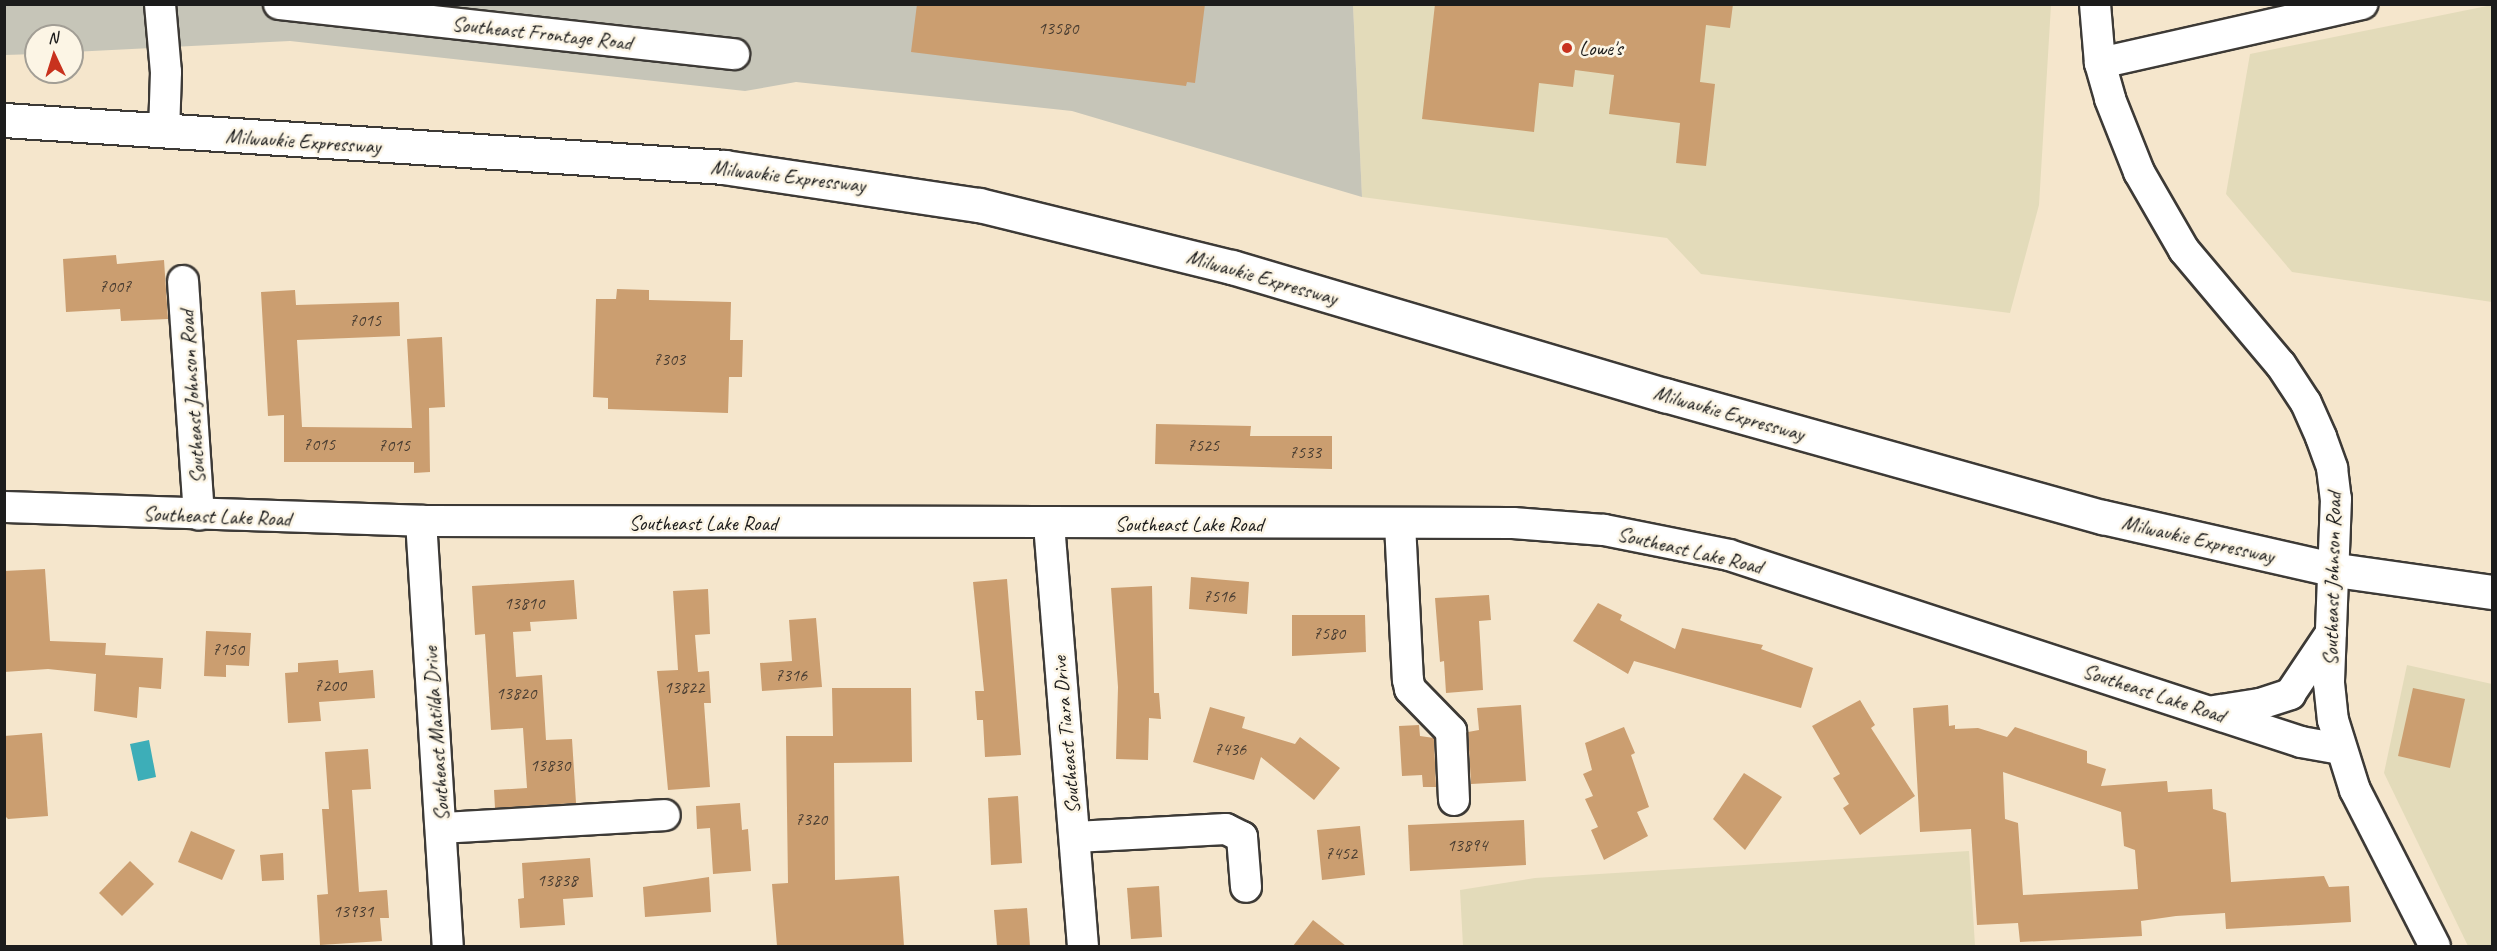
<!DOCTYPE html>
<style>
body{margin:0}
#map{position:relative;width:2497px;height:951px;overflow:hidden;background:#f5e6cc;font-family:Caveat,sans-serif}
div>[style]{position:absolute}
.built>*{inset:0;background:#e3dbba}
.industrial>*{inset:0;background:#c6c5b8}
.water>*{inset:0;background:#3daeb8}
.building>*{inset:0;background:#cb9e70}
.roads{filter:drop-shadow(2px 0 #3d3a36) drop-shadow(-2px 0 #3d3a36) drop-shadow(0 2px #3d3a36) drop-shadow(0 -2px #3d3a36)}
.minor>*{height:30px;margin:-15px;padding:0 15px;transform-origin:15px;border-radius:15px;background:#fff}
.highway>*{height:33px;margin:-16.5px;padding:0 16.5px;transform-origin:16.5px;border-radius:16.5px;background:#fff}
.dots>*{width:16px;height:16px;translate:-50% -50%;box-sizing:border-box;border:3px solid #fcf5e5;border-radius:50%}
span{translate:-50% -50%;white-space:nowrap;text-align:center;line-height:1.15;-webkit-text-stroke:5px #fcf5e5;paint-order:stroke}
.number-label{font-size:18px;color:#483c31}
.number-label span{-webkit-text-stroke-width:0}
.street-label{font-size:21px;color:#1c1c1c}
.poi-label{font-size:21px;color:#1c1c1c}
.left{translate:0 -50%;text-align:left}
.frame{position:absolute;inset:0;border:6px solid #1c1c1c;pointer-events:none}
.north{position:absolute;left:24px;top:24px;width:60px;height:60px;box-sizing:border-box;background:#fcf5e5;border:2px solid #a29e95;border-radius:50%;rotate:356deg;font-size:16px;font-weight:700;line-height:24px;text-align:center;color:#1c1c1c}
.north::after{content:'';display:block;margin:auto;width:21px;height:27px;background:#c8321e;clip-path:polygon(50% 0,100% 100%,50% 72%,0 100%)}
</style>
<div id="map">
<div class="built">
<i style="clip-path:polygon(1353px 5px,2051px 5px,2039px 205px,2010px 313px,1701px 274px,1667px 238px,1362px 197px)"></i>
<i style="clip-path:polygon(2492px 5px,2492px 302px,2292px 272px,2226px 194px,2250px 54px)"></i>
<i style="clip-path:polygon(2407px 665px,2492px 684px,2492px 946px,2468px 946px,2384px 773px)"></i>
<i style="clip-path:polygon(1969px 851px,1975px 946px,1463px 946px,1460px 890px,1535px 878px)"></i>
</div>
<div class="industrial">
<i style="clip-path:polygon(5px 4px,1353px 5px,1362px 197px,1072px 111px,796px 82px,745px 91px,290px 41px,72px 52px,72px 36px,36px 36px,36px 54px,5px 55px)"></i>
</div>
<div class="water">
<i style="clip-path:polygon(149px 740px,156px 777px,138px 781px,130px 744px)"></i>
</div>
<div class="building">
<i style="clip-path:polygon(917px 4px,1205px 4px,1195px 83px,1187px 82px,1186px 86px,911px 52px)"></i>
<i style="clip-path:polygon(1435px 4px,1733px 4px,1730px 28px,1706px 25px,1700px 82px,1715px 84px,1706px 166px,1676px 163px,1680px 123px,1609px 114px,1614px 75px,1575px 70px,1573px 87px,1539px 83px,1534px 132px,1422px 119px)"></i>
<i style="clip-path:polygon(116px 255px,117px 264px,164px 260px,168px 319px,121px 321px,120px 309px,66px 312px,63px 259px)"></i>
<i style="clip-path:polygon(617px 289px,649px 290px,649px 300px,731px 302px,730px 340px,743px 340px,742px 377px,729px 377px,728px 413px,608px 409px,608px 398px,593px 397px,596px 299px,616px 299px)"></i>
<i style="clip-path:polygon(295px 290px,296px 305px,399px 302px,400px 336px,297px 340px,302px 427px,412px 428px,407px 339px,442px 337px,445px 407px,429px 408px,430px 472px,414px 473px,414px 462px,284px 462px,284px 415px,268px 416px,261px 292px)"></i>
<i style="clip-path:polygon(1156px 424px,1251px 426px,1250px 436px,1332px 436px,1332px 469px,1155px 464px)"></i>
<i style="clip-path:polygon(45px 569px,50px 641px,106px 643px,105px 655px,163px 658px,161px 689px,139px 687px,137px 718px,94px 711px,96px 674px,48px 669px,4px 672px,4px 571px)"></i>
<i style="clip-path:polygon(1191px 577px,1249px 582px,1247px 614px,1189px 609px)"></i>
<i style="clip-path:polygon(1007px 579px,1021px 755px,985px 757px,983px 720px,977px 720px,975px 691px,984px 691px,973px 582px)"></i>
<i style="clip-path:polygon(574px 580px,577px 619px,530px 622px,531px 631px,513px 632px,516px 677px,542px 675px,546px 740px,572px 739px,576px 803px,495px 808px,494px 790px,527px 788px,523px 728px,491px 730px,485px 634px,475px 635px,472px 586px)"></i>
<i style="clip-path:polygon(1152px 586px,1154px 693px,1159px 693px,1161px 719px,1149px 718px,1148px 760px,1116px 759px,1118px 687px,1111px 588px)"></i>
<i style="clip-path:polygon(708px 589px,710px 634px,695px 635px,698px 672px,709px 671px,711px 703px,704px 703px,710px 787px,668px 790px,657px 671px,678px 670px,673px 591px)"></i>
<i style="clip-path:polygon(1489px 595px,1491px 620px,1479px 621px,1483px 690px,1446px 693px,1444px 661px,1440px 662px,1435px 598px)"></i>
<i style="clip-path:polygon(1598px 603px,1622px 615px,1620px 620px,1675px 649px,1682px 628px,1763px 645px,1761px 649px,1813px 668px,1801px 708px,1634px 661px,1628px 674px,1573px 641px)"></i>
<i style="clip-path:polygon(1292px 615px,1365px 615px,1366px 652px,1292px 656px)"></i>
<i style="clip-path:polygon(816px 618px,822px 687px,762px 691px,760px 663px,792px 661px,789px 620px)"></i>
<i style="clip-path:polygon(206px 631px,251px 633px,249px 666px,226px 665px,226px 677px,204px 676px)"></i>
<i style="clip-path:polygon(338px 660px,339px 673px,373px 670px,375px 698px,319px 702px,321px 721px,288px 723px,285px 673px,298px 672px,298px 663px)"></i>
<i style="clip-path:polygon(832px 688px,911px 688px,912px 762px,834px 763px,835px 880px,899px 876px,904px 946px,777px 946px,772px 884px,788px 883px,786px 736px,833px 736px)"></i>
<i style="clip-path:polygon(2413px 688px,2465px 699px,2450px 768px,2398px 756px)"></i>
<i style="clip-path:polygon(1860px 700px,1875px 725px,1871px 728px,1915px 796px,1860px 835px,1843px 808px,1849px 804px,1833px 778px,1840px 774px,1812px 726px)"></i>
<i style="clip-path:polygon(1521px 705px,1526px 781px,1471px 784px,1468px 732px,1479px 730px,1477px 708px)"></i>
<i style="clip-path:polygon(evenodd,1948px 705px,1949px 726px,1955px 725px,1955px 729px,1978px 728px,2007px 737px,2015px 727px,2087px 751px,2087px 763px,2106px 769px,2101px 786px,2167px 781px,2168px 792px,2212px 789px,2213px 809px,2226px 813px,2231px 882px,2324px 876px,2329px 887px,2349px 886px,2351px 922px,2226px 929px,2225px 913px,2176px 916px,2141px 921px,2142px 936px,2020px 942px,2018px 923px,1977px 925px,1971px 829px,1920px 832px,1913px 708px,1948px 705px,2003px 772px,2121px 812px,2124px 846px,2135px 850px,2138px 889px,2023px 895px,2018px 823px,2005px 819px,2003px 772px)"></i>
<i style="clip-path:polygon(1210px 707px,1245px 717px,1242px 728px,1295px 744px,1300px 737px,1340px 768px,1314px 800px,1261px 757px,1254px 780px,1193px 762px)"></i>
<i style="clip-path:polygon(1419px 725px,1420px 736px,1434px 738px,1436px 787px,1423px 787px,1422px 775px,1402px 776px,1399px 726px)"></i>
<i style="clip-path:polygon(1624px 727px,1635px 753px,1631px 755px,1649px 807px,1637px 812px,1648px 836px,1604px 860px,1591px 830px,1598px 827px,1585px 799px,1593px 796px,1583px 774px,1592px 770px,1585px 743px)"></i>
<i style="clip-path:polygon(42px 733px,48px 816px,8px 819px,4px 815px,4px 736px)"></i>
<i style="clip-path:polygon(368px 749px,371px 789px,352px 790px,359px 892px,387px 890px,389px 918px,380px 918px,382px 941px,320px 945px,317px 895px,328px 894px,322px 809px,329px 809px,325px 752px)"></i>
<i style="clip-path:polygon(1744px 773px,1782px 797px,1745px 850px,1713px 819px)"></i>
<i style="clip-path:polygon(1018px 796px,1022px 863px,991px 865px,988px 798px)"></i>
<i style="clip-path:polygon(740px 803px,742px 830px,748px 829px,751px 871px,713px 874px,710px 828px,697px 829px,696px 806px)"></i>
<i style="clip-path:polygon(1524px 820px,1526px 865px,1410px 871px,1408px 825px)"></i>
<i style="clip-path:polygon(1360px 826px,1365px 875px,1322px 880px,1317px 830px)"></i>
<i style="clip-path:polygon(191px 831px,235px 850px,222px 880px,178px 862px)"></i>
<i style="clip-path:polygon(283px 853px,284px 880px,262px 881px,260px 855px)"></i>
<i style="clip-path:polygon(590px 858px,593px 897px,563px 899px,565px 925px,520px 928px,518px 899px,524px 898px,522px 863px)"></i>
<i style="clip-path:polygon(130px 861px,154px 884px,122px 916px,99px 893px)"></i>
<i style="clip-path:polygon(709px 877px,711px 912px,645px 917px,643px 887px)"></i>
<i style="clip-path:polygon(1159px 886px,1162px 937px,1131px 939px,1127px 888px)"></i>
<i style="clip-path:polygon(1027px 908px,1030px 946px,997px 946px,994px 910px)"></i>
<i style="clip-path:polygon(1313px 920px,1346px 946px,1293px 946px)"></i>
</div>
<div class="roads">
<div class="minor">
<i style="left:160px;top:4px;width:68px;rotate:85deg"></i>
<i style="left:166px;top:72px;width:59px;rotate:91.9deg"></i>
<i style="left:279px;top:4px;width:458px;rotate:6.3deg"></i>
<i style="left:2095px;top:4px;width:59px;rotate:85.2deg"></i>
<i style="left:2100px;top:63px;width:37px;rotate:74deg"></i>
<i style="left:2110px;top:99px;width:79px;rotate:68.3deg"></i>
<i style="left:2139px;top:172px;width:90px;rotate:60deg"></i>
<i style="left:2184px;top:250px;width:150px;rotate:49.9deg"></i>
<i style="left:2281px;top:365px;width:45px;rotate:56.7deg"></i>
<i style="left:2306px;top:403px;width:37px;rotate:66deg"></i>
<i style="left:2321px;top:437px;width:33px;rotate:70deg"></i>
<i style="left:2332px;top:468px;width:31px;rotate:83deg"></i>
<i style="left:2336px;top:499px;width:184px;rotate:92.2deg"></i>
<i style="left:2329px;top:683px;width:37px;rotate:84deg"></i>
<i style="left:2333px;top:720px;width:73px;rotate:72.6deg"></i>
<i style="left:2355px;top:790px;width:175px;rotate:62.9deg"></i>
<i style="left:2100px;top:63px;width:269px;rotate:-12.7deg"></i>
<i style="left:183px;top:281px;width:234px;rotate:86.1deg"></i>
<i style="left:4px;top:507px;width:417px;rotate:1.9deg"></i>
<i style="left:421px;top:521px;width:1092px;rotate:0.1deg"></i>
<i style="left:1513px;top:523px;width:91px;rotate:4.4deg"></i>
<i style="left:1604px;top:530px;width:127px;rotate:11.3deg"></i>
<i style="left:1729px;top:555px;width:602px;rotate:18.1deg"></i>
<i style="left:2301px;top:742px;width:40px;rotate:10deg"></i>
<i style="left:421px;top:521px;width:426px;rotate:86.4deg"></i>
<i style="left:1049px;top:524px;width:423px;rotate:85.4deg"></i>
<i style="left:1400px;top:524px;width:156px;rotate:87.1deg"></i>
<i style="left:1408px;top:680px;width:9px;rotate:77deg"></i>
<i style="left:1410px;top:689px;width:59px;rotate:45.7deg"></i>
<i style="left:1451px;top:731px;width:69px;rotate:87.5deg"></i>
<i style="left:2214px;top:711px;width:47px;rotate:-8.7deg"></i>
<i style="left:2260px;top:704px;width:32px;rotate:-18deg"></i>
<i style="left:2290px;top:694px;width:73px;rotate:-56.1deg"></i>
<i style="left:442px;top:828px;width:223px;rotate:-3.3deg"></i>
<i style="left:1075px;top:837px;width:151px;rotate:-3deg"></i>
<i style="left:1226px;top:829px;width:18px;rotate:27deg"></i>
<i style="left:1242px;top:837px;width:50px;rotate:85.4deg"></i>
</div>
<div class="highway">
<i style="left:4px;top:120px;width:722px;rotate:3.73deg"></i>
<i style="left:724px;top:167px;width:258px;rotate:8.5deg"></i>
<i style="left:979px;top:205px;width:260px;rotate:13.8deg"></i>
<i style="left:1232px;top:267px;width:452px;rotate:16.5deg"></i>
<i style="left:1665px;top:395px;width:455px;rotate:15.6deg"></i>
<i style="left:2103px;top:517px;width:239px;rotate:12.8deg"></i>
<i style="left:2336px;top:570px;width:158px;rotate:8deg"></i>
</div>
</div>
<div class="dots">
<i style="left:1567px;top:48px;background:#c8321e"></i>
</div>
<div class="number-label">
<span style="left:1058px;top:28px">13580</span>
<span style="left:115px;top:286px">7007</span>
<span style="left:365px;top:320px">7015</span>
<span style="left:669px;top:359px">7303</span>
<span style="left:319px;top:444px">7015</span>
<span style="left:394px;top:445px">7015</span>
<span style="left:1203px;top:445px">7525</span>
<span style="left:1305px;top:452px">7533</span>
<span style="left:1219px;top:596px">7516</span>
<span style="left:524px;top:603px">13810</span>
<span style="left:1329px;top:633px">7580</span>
<span style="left:228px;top:649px">7150</span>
<span style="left:791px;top:675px">7316</span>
<span style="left:330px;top:685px">7200</span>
<span style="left:684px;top:687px">13822</span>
<span style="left:516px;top:693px">13820</span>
<span style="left:1230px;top:749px">7436</span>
<span style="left:550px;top:765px">13830</span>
<span style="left:811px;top:819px">7320</span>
<span style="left:1467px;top:845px">13894</span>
<span style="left:1341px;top:853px">7452</span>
<span style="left:557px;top:880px">13838</span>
<span style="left:353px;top:911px">13931</span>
</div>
<div class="street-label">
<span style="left:542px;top:33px;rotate:6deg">Southeast Frontage Road</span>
<span style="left:303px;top:141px;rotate:4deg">Milwaukie Expressway</span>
<span style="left:788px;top:176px;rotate:7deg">Milwaukie Expressway</span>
<span style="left:1262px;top:277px;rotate:16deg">Milwaukie Expressway</span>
<span style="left:192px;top:397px;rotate:-94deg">Southeast Johnson Road</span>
<span style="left:1729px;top:413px;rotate:16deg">Milwaukie Expressway</span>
<span style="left:217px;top:516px;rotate:2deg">Southeast Lake Road</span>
<span style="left:703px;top:523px">Southeast Lake Road</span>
<span style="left:1189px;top:524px">Southeast Lake Road</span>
<span style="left:2198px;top:539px;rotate:13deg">Milwaukie Expressway</span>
<span style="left:1690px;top:550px;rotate:13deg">Southeast Lake Road</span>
<span style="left:2332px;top:579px;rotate:-89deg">Southeast Johnson Road</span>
<span style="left:2154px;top:693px;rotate:18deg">Southeast Lake Road</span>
<span style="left:436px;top:734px;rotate:-94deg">Southeast Matilda Drive</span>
<span style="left:1066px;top:735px;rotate:-95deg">Southeast Tiara Drive</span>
</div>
<div class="poi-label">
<span class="left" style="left:1579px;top:48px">Lowe's</span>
</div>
<div class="frame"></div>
<div class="north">N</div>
</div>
